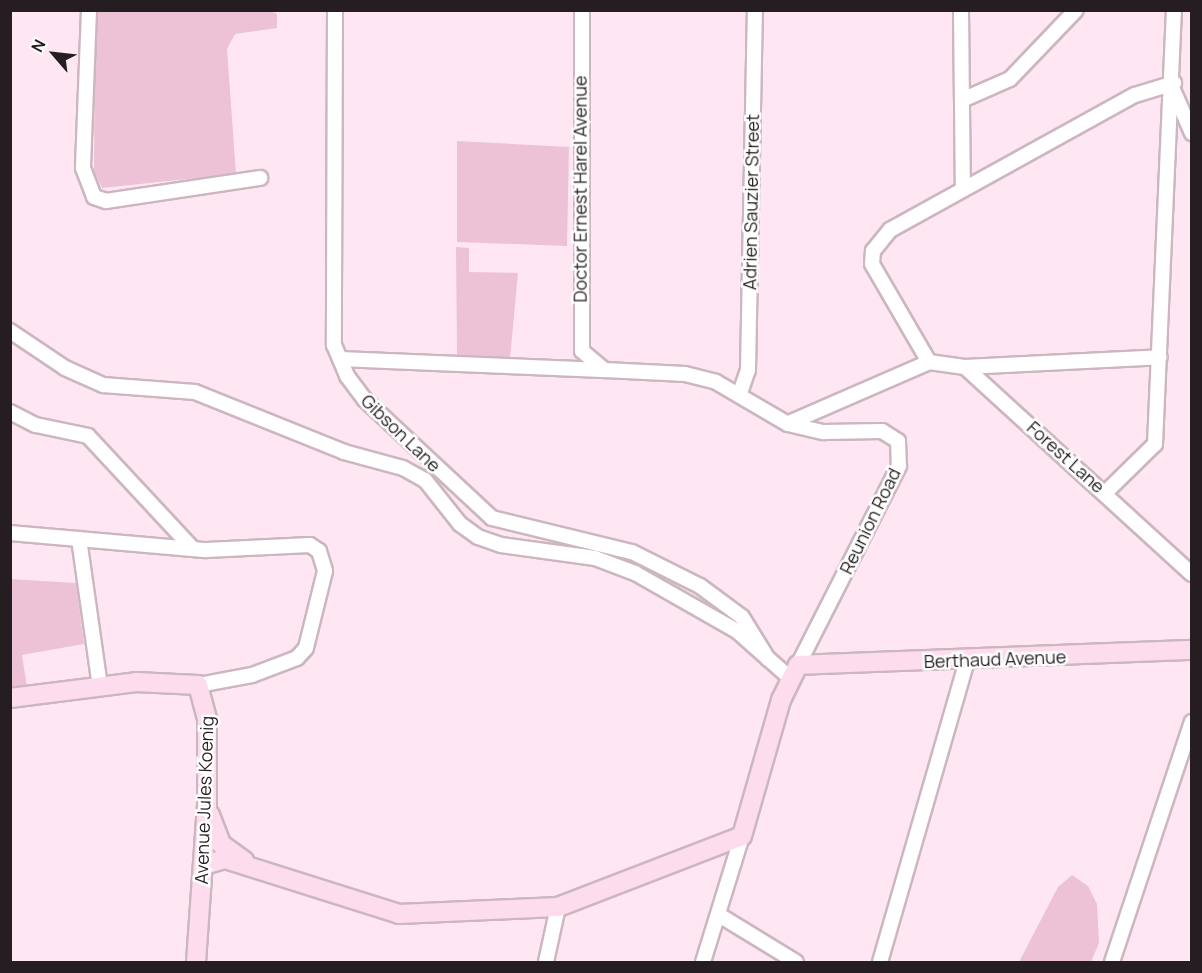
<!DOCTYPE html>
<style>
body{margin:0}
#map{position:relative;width:1202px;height:973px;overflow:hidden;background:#fee7f2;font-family:Manrope,sans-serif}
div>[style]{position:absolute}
.green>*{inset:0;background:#edc2d6}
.roads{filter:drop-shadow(2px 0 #ccb6c0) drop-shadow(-2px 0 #ccb6c0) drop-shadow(0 2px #ccb6c0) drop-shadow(0 -2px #ccb6c0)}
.street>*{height:14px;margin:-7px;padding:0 7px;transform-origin:7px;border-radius:7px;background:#fff}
.secondary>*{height:18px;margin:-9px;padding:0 9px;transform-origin:9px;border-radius:9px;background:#fddced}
span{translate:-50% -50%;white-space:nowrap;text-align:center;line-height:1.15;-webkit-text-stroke:5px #fff;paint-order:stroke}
.street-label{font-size:18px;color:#251d21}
.frame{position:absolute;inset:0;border:12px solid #251d21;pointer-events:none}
.north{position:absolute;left:24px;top:24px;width:60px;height:60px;-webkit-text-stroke:4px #fff;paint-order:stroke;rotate:298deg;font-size:16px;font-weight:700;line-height:24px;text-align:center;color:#251d21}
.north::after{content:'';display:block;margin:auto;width:21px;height:27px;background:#251d21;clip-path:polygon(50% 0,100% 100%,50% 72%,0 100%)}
</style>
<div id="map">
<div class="green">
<i style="clip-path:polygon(269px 10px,277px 14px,277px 28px,235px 34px,227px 49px,236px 174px,102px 188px,94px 171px,95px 11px)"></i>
<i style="clip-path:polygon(457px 141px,569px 147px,567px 246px,457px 242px)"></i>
<i style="clip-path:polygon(456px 247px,469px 248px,469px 272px,518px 273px,510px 359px,457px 355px)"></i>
<i style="clip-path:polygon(10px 579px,76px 583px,84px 644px,22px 655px,27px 687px,11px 690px)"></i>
<i style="clip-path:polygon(1072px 875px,1088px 886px,1097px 904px,1099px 943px,1091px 962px,1019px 962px,1058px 887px)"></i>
</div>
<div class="roads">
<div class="street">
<i style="left:89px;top:10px;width:158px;rotate:92.2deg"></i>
<i style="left:83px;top:168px;width:31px;rotate:69deg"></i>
<i style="left:94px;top:197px;width:13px;rotate:18deg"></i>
<i style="left:106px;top:201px;width:156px;rotate:-8.5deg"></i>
<i style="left:335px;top:10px;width:335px;rotate:90.2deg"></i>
<i style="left:334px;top:345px;width:34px;rotate:67deg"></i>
<i style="left:347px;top:376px;width:30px;rotate:53deg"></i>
<i style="left:365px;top:400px;width:173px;rotate:42.9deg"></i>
<i style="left:492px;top:518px;width:144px;rotate:13.7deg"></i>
<i style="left:632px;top:552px;width:76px;rotate:26.6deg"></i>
<i style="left:700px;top:586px;width:52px;rotate:36.4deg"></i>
<i style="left:742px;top:617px;width:49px;rotate:58.2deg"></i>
<i style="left:582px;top:10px;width:341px;rotate:90deg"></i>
<i style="left:582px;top:351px;width:30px;rotate:40deg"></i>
<i style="left:605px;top:370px;width:80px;rotate:2.9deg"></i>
<i style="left:685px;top:374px;width:32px;rotate:14deg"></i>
<i style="left:716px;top:382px;width:83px;rotate:30.3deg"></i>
<i style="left:788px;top:424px;width:37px;rotate:13deg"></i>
<i style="left:824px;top:432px;width:58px;rotate:-1deg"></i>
<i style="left:882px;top:431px;width:19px;rotate:32deg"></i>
<i style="left:898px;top:441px;width:25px;rotate:88deg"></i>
<i style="left:899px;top:466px;width:223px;rotate:116.9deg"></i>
<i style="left:961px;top:10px;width:178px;rotate:89.4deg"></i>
<i style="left:1174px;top:92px;width:45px;rotate:66.3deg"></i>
<i style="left:962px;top:100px;width:52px;rotate:-23.6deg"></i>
<i style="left:1010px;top:79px;width:95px;rotate:-46.3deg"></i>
<i style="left:10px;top:331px;width:66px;rotate:33.9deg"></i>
<i style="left:65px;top:368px;width:42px;rotate:24.1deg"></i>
<i style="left:103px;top:385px;width:92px;rotate:4.4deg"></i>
<i style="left:195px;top:392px;width:161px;rotate:21.9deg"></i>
<i style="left:344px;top:452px;width:61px;rotate:15.2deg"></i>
<i style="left:403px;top:468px;width:25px;rotate:29deg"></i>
<i style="left:425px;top:480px;width:56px;rotate:51.5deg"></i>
<i style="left:460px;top:524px;width:22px;rotate:36deg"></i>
<i style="left:478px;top:537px;width:24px;rotate:19deg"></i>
<i style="left:501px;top:545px;width:95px;rotate:7.9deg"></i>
<i style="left:595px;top:558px;width:43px;rotate:20.6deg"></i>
<i style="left:635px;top:573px;width:117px;rotate:29.6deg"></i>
<i style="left:737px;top:631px;width:69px;rotate:41.5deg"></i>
<i style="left:340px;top:359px;width:262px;rotate:2.4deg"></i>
<i style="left:929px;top:362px;width:36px;rotate:8deg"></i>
<i style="left:965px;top:367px;width:307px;rotate:42.4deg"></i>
<i style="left:965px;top:367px;width:195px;rotate:-2.9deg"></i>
<i style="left:740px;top:393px;width:24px;rotate:-71deg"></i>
<i style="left:748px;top:370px;width:360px;rotate:-88.9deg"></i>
<i style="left:10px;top:412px;width:29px;rotate:27deg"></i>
<i style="left:36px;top:425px;width:53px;rotate:11.9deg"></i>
<i style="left:88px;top:436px;width:154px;rotate:47.1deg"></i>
<i style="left:789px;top:423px;width:153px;rotate:-23.5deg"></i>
<i style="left:929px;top:362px;width:113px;rotate:-120.2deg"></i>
<i style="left:872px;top:264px;width:13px;rotate:-86deg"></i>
<i style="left:873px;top:251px;width:27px;rotate:-51deg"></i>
<i style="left:890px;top:230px;width:280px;rotate:-28.9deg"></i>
<i style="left:1135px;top:95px;width:41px;rotate:-17.1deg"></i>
<i style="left:1105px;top:493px;width:70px;rotate:-44.4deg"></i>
<i style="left:1155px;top:444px;width:434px;rotate:-87.5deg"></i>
<i style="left:10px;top:533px;width:197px;rotate:5deg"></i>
<i style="left:206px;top:550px;width:104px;rotate:-2.8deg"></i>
<i style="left:310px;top:545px;width:11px;rotate:34deg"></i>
<i style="left:319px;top:551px;width:21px;rotate:73deg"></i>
<i style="left:325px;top:571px;width:79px;rotate:103.9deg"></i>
<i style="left:306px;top:648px;width:13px;rotate:132deg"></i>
<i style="left:297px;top:658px;width:48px;rotate:159.3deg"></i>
<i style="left:252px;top:675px;width:55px;rotate:169.5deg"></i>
<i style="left:79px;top:539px;width:148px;rotate:81.9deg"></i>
<i style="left:719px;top:915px;width:90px;rotate:31.4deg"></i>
<i style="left:546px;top:962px;width:56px;rotate:-77.7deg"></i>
<i style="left:703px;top:962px;width:132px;rotate:-72.8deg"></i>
<i style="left:880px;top:962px;width:313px;rotate:-73.9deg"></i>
<i style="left:1112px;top:962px;width:253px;rotate:-71.6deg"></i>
</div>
<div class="secondary">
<i style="left:10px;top:698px;width:127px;rotate:-7.2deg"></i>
<i style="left:136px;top:682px;width:62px;rotate:2.8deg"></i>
<i style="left:198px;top:685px;width:35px;rotate:75deg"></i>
<i style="left:207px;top:719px;width:86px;rotate:90deg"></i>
<i style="left:207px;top:805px;width:157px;rotate:94deg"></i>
<i style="left:210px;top:815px;width:31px;rotate:69deg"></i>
<i style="left:221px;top:844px;width:29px;rotate:36deg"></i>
<i style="left:204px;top:865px;width:22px;rotate:-16deg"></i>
<i style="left:225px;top:859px;width:182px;rotate:17.5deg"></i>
<i style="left:399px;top:914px;width:159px;rotate:-2.5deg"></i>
<i style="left:558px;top:907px;width:197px;rotate:-21.1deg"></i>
<i style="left:742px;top:836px;width:141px;rotate:-74deg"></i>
<i style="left:781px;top:700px;width:39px;rotate:-64deg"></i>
<i style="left:798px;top:665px;width:394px;rotate:-2.2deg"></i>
</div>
</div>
<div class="street-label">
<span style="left:580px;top:189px;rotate:-90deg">Doctor Ernest Harel Avenue</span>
<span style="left:751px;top:202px;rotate:-89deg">Adrien Sauzier Street</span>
<span style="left:401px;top:433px;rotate:44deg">Gibson Lane</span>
<span style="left:1066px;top:457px;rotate:42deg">Forest Lane</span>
<span style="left:870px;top:521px;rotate:-64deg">Reunion Road</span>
<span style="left:995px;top:659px;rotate:-2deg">Berthaud Avenue</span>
<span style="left:204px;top:800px;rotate:-88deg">Avenue Jules Koenig</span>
</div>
<div class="frame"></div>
<div class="north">N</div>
</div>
